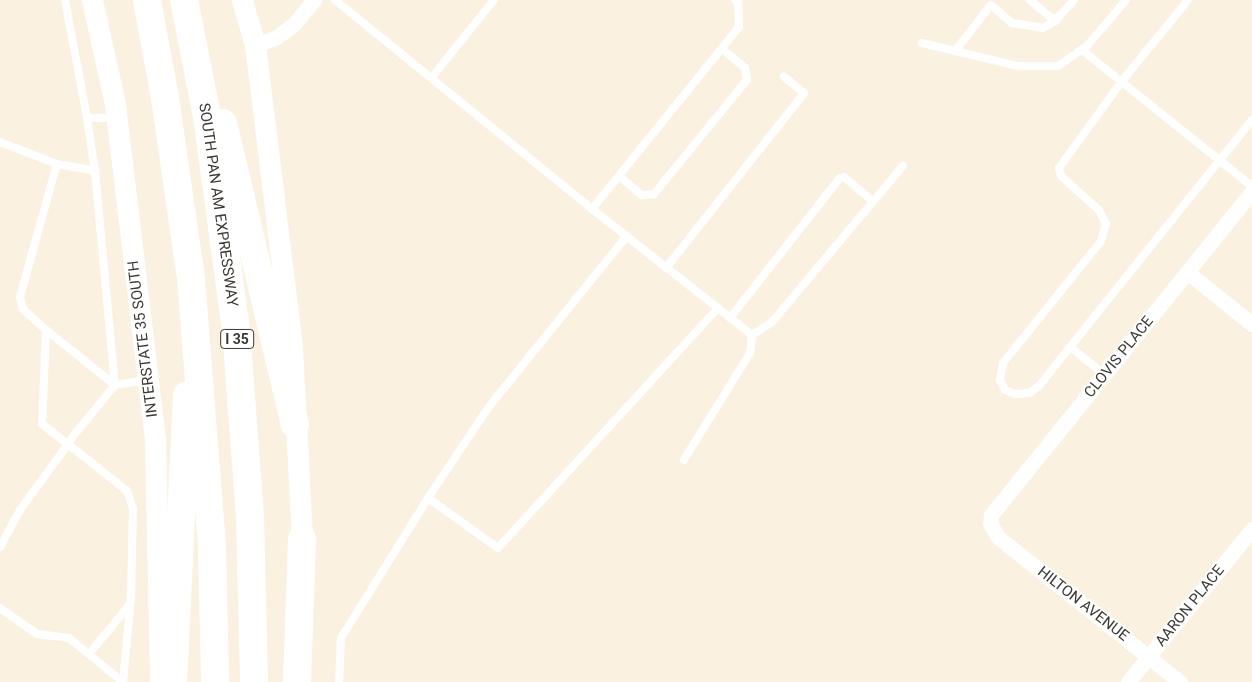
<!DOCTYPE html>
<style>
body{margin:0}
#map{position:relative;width:1252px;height:682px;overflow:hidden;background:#fbf1e1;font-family:Roboto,sans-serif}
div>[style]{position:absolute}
.service>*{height:8px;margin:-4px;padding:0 4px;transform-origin:4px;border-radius:4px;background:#fff}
.minor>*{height:15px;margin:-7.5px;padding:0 7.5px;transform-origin:7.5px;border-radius:7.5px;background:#fff}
.secondary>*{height:21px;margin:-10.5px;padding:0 10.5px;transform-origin:10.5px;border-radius:10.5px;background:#fff}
.motorway>*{height:28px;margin:-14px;padding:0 14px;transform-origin:14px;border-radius:14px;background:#fff}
span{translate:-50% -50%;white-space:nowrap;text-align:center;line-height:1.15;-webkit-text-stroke:4px #fff;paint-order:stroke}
.shield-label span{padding:1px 4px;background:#fff;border:1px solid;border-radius:4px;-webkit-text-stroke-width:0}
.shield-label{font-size:14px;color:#3c3832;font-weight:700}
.street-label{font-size:15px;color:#3c3832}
</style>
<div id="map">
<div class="service">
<i style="left:65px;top:0;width:120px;rotate:79.4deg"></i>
<i style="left:335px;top:0;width:331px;rotate:39.1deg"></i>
<i style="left:592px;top:209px;width:204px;rotate:38.2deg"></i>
<i style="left:752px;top:335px;width:18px;rotate:96deg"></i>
<i style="left:750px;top:353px;width:126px;rotate:121.7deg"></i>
<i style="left:1030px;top:0;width:33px;rotate:40deg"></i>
<i style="left:922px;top:43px;width:99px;rotate:13.5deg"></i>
<i style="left:1018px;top:66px;width:40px"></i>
<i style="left:1058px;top:66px;width:35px;rotate:-35deg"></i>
<i style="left:1087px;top:46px;width:60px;rotate:-49.7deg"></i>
<i style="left:1082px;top:50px;width:218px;rotate:38.7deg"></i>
<i style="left:955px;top:51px;width:58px;rotate:-52deg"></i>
<i style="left:991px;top:5px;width:28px;rotate:41deg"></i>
<i style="left:1012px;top:23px;width:31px;rotate:9deg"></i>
<i style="left:1043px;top:28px;width:14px;rotate:-30deg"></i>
<i style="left:1055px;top:21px;width:28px;rotate:-48deg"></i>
<i style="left:432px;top:77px;width:99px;rotate:-51.2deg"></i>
<i style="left:0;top:142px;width:61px;rotate:21.1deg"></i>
<i style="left:57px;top:164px;width:39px;rotate:10deg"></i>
<i style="left:95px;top:171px;width:54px;rotate:-98.6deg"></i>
<i style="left:87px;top:118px;width:29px"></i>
<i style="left:95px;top:171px;width:215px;rotate:84.7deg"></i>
<i style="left:115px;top:385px;width:32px;rotate:-9deg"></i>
<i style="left:619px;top:176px;width:30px;rotate:40deg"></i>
<i style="left:642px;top:195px;width:12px;rotate:-5deg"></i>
<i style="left:654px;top:194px;width:147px;rotate:-50.8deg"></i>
<i style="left:747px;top:80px;width:12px;rotate:-99deg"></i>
<i style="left:745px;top:68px;width:30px;rotate:-140deg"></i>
<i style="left:592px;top:209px;width:234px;rotate:-51.1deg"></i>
<i style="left:739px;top:27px;width:24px;rotate:-92deg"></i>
<i style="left:738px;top:3px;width:4px;rotate:-135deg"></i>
<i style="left:666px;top:268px;width:223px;rotate:-51.7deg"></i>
<i style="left:804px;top:93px;width:26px;rotate:-141deg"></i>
<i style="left:730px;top:318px;width:177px;rotate:-51.9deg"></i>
<i style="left:839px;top:179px;width:5px;rotate:-22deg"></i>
<i style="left:844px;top:177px;width:38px;rotate:40deg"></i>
<i style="left:46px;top:330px;width:31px;rotate:-138deg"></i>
<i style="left:23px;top:309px;width:12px;rotate:-104deg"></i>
<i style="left:20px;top:297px;width:138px;rotate:-74.5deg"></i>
<i style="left:752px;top:335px;width:24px;rotate:-33deg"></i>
<i style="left:772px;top:322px;width:204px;rotate:-50deg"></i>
<i style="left:1070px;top:347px;width:50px;rotate:128.5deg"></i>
<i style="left:1039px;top:386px;width:12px;rotate:145deg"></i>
<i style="left:1029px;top:393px;width:14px;rotate:176deg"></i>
<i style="left:1015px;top:394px;width:11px;rotate:-158deg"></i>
<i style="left:1005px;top:390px;width:11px;rotate:-117deg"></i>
<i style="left:1000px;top:380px;width:17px;rotate:-80deg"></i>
<i style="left:1003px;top:363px;width:156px;rotate:-51.2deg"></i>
<i style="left:1101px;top:241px;width:18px;rotate:-74deg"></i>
<i style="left:1106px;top:224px;width:16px;rotate:-117deg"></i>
<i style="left:1099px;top:210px;width:51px;rotate:-138.2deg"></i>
<i style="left:1061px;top:176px;width:8px;rotate:-104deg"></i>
<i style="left:1059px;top:168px;width:107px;rotate:-54.1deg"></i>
<i style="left:1122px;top:81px;width:104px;rotate:-50.8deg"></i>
<i style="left:1104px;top:374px;width:43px;rotate:-141.5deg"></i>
<i style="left:1070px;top:347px;width:291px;rotate:-51.3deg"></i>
<i style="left:428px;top:498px;width:86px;rotate:35.5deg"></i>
<i style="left:498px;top:548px;width:326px;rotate:-47.5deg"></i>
<i style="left:0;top:547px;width:42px;rotate:-61.6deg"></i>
<i style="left:20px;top:510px;width:82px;rotate:-54deg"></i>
<i style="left:68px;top:444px;width:11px;rotate:-56deg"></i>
<i style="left:74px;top:435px;width:65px;rotate:-50.6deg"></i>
<i style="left:115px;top:385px;width:88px;rotate:-141.4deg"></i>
<i style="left:46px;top:330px;width:94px;rotate:92.4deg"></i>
<i style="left:42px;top:424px;width:33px;rotate:38deg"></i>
<i style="left:68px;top:444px;width:75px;rotate:38.5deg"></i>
<i style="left:127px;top:491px;width:18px;rotate:71deg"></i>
<i style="left:133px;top:508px;width:89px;rotate:91.3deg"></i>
<i style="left:131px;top:597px;width:85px;rotate:95.4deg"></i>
<i style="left:0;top:608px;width:45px;rotate:35.1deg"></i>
<i style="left:37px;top:634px;width:32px;rotate:7deg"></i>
<i style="left:69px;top:638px;width:70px;rotate:39.2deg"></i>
<i style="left:89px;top:654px;width:65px;rotate:-50.6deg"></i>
<i style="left:339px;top:682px;width:44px;rotate:-87.4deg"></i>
<i style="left:341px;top:638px;width:165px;rotate:-58.1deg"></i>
<i style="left:428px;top:498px;width:108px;rotate:-56.3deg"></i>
<i style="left:488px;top:408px;width:220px;rotate:-51.1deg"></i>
</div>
<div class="minor">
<i style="left:255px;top:45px;width:21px;rotate:-19deg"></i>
<i style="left:275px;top:38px;width:22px;rotate:-36deg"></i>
<i style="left:293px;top:25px;width:33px;rotate:-50deg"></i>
<i style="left:1187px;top:272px;width:83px;rotate:38.7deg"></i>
<i style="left:1128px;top:682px;width:197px;rotate:-51deg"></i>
<i style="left:1180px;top:682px;width:233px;rotate:-141.5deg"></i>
<i style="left:998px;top:537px;width:16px;rotate:-120deg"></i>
<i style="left:990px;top:523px;width:8px;rotate:-83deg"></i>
<i style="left:991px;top:515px;width:415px;rotate:-51.1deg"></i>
</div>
<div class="secondary">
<i style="left:92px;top:0;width:107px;rotate:77.5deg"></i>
<i style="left:115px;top:104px;width:337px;rotate:83.2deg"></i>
<i style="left:155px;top:439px;width:243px;rotate:88.8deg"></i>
<i style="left:242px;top:0;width:47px;rotate:73.9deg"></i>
<i style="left:255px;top:45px;width:304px;rotate:83deg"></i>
<i style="left:292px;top:347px;width:208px;rotate:87deg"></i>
</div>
<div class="motorway">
<i style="left:147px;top:0;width:100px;rotate:79.6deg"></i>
<i style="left:165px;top:98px;width:183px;rotate:81.8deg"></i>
<i style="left:191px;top:279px;width:268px;rotate:85.5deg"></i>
<i style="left:212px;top:546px;width:136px;rotate:88.7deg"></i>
<i style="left:184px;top:0;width:118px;rotate:78.8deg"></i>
<i style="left:207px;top:116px;width:216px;rotate:82.3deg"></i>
<i style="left:236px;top:330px;width:187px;rotate:85.7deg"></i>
<i style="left:250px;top:516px;width:166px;rotate:88.6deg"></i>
<i style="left:223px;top:123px;width:310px;rotate:76.6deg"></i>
<i style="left:173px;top:682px;width:287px;rotate:-87.2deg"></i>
<i style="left:297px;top:682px;width:143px;rotate:-88deg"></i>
</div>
<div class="shield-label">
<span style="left:237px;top:339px">I 35</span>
</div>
<div class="street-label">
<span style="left:218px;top:205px;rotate:82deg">SOUTH PAN AM EXPRESSWAY</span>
<span style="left:143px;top:339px;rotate:-97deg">INTERSTATE 35 SOUTH</span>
<span style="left:1119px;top:357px;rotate:-51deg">CLOVIS PLACE</span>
<span style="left:1083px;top:604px;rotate:38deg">HILTON AVENUE</span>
<span style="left:1190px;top:606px;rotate:-51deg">AARON PLACE</span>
</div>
</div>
